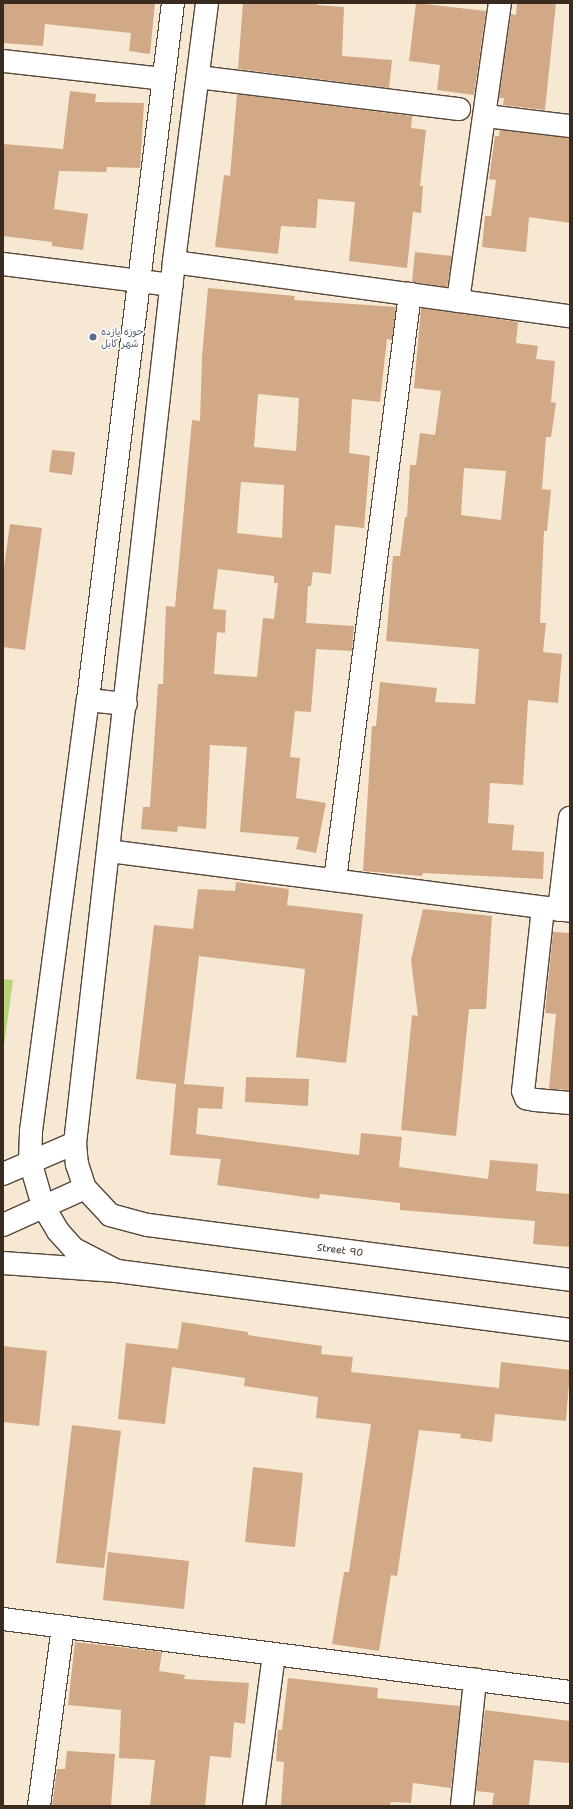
<!DOCTYPE html>
<meta charset="utf-8">
<style>
body{margin:0}
#map{position:relative;width:573px;height:1809px;overflow:hidden;background:#f6e8d3;font-family:"Shantell Sans","Playpen Sans Arabic",sans-serif}
div>[style]{position:absolute}
.green>*{inset:0;background:#b8d57b}
.building>*{inset:0;background:#d1a986}
.roads{filter:drop-shadow(1px 0 #574639) drop-shadow(-1px 0 #574639) drop-shadow(0 1px #574639) drop-shadow(0 -1px #574639)}
.minor>*{height:22px;margin:-11px;padding:0 11px;transform-origin:11px;border-radius:11px;background:#fff}
.major>*{height:22px;margin:-11px;padding:0 11px;transform-origin:11px;border-radius:11px;background:#fff}
.dots>*{width:11px;height:11px;translate:-50% -50%;box-sizing:border-box;border:2px solid #fff;border-radius:50%}
span{translate:-50% -50%;white-space:nowrap;text-align:center;line-height:1.15;-webkit-text-stroke:3px #fff;paint-order:stroke}
.service-label{font-size:10px;color:#4e5e75}
.left{translate:0 -50%;text-align:left}
.street-label{font-size:10px;color:#3b2a1e}
.frame{position:absolute;inset:0;border:4px solid #3b2a1e;pointer-events:none}
</style>
<div id="map">
<div class="green">
<i style="clip-path:polygon(3px 979px,13px 980px,3px 1053px)"></i>
</div>
<div class="building">
<i style="clip-path:polygon(3px 3px,155px 3px,150px 54px,129px 51px,131px 33px,45px 24px,43px 46px,3px 43px)"></i>
<i style="clip-path:polygon(243px 3px,317px 3px,317px 5px,344px 7px,342px 56px,392px 60px,389px 88px,238px 69px)"></i>
<i style="clip-path:polygon(416px 3px,486px 11px,474px 95px,437px 90px,440px 65px,409px 61px)"></i>
<i style="clip-path:polygon(517px 3px,556px 3px,545px 110px,503px 105px,504px 98px,499px 98px,511px 14px,516px 15px)"></i>
<i style="clip-path:polygon(70px 91px,96px 94px,95px 102px,144px 103px,140px 168px,107px 167px,106px 172px,59px 171px,54px 209px,88px 214px,83px 250px,52px 246px,52px 242px,3px 236px,3px 144px,63px 149px)"></i>
<i style="clip-path:polygon(237px 94px,412px 116px,411px 128px,426px 130px,420px 186px,423px 186px,421px 213px,413px 212px,407px 268px,349px 261px,355px 202px,318px 199px,316px 228px,281px 226px,278px 254px,215px 247px,224px 175px,230px 176px)"></i>
<i style="clip-path:polygon(500px 130px,570px 138px,570px 223px,529px 217px,526px 252px,482px 247px,485px 216px,491px 216px,496px 180px,489px 179px,495px 136px,499px 136px)"></i>
<i style="clip-path:polygon(415px 252px,452px 256px,447px 287px,412px 282px)"></i>
<i style="clip-path:polygon(evenodd,208px 288px,295px 296px,294px 300px,396px 307px,392px 340px,387px 339px,380px 402px,352px 399px,349px 453px,370px 456px,364px 528px,335px 525px,331px 574px,313px 572px,311px 586px,308px 586px,306px 623px,354px 626px,352px 651px,316px 649px,311px 712px,295px 711px,290px 757px,300px 758px,296px 798px,326px 803px,316px 853px,296px 849px,299px 837px,240px 832px,247px 747px,210px 745px,206px 829px,178px 826px,177px 832px,141px 829px,143px 807px,150px 807px,158px 684px,163px 684px,166px 606px,175px 607px,192px 420px,200px 421px,202px 357px,208px 288px,258px 394px,299px 398px,296px 451px,254px 447px,258px 394px,208px 288px,241px 482px,284px 485px,282px 538px,237px 533px,241px 482px,208px 288px,218px 569px,274px 576px,274px 583px,278px 583px,274px 619px,263px 618px,257px 677px,214px 674px,217px 632px,225px 633px,226px 610px,213px 609px,218px 569px)"></i>
<i style="clip-path:polygon(evenodd,421px 308px,518px 322px,516px 343px,538px 346px,536px 359px,555px 361px,551px 402px,556px 403px,551px 437px,546px 437px,542px 489px,551px 490px,547px 531px,544px 531px,540px 623px,546px 623px,543px 652px,562px 654px,558px 703px,528px 700px,523px 785px,490px 783px,488px 823px,514px 825px,512px 850px,544px 852px,543px 879px,423px 873px,422px 876px,363px 871px,372px 726px,376px 726px,380px 682px,437px 688px,435px 702px,475px 704px,479px 649px,386px 641px,393px 556px,400px 556px,405px 517px,407px 517px,410px 465px,416px 465px,420px 433px,435px 435px,441px 391px,414px 388px,421px 308px,464px 468px,506px 471px,501px 520px,461px 515px,464px 468px)"></i>
<i style="clip-path:polygon(52px 450px,75px 452px,72px 475px,49px 472px)"></i>
<i style="clip-path:polygon(10px 524px,42px 528px,25px 650px,3px 647px,3px 574px)"></i>
<i style="clip-path:polygon(236px 882px,289px 889px,287px 905px,363px 914px,346px 1063px,296px 1057px,305px 969px,199px 956px,184px 1084px,224px 1087px,222px 1109px,198px 1108px,196px 1134px,359px 1155px,361px 1133px,402px 1137px,399px 1167px,488px 1179px,490px 1160px,538px 1164px,536px 1191px,570px 1194px,570px 1247px,533px 1244px,535px 1221px,400px 1210px,400px 1203px,320px 1194px,319px 1199px,217px 1185px,221px 1159px,170px 1155px,176px 1084px,136px 1079px,154px 925px,193px 929px,198px 889px,235px 891px)"></i>
<i style="clip-path:polygon(423px 909px,492px 916px,486px 1009px,469px 1009px,456px 1136px,401px 1130px,412px 1015px,418px 1016px,411px 960px)"></i>
<i style="clip-path:polygon(553px 932px,570px 933px,570px 1090px,549px 1089px,556px 1014px,545px 1013px)"></i>
<i style="clip-path:polygon(246px 1077px,309px 1079px,308px 1106px,245px 1102px)"></i>
<i style="clip-path:polygon(182px 1322px,248px 1332px,248px 1335px,322px 1346px,321px 1354px,353px 1357px,351px 1372px,499px 1388px,501px 1362px,570px 1370px,566px 1421px,495px 1414px,492px 1442px,460px 1438px,461px 1434px,419px 1430px,397px 1576px,391px 1575px,379px 1651px,332px 1644px,344px 1572px,349px 1572px,371px 1424px,316px 1418px,318px 1397px,244px 1386px,245px 1378px,172px 1367px,165px 1424px,118px 1419px,126px 1343px,178px 1349px)"></i>
<i style="clip-path:polygon(3px 1346px,47px 1351px,39px 1426px,3px 1422px)"></i>
<i style="clip-path:polygon(72px 1425px,121px 1431px,104px 1568px,56px 1563px)"></i>
<i style="clip-path:polygon(253px 1467px,303px 1473px,295px 1547px,245px 1542px)"></i>
<i style="clip-path:polygon(108px 1552px,189px 1561px,184px 1609px,103px 1600px)"></i>
<i style="clip-path:polygon(75px 1642px,162px 1652px,159px 1671px,185px 1675px,184px 1679px,249px 1683px,245px 1724px,234px 1722px,231px 1758px,210px 1756px,205px 1806px,150px 1806px,155px 1760px,119px 1758px,121px 1710px,68px 1705px)"></i>
<i style="clip-path:polygon(288px 1678px,378px 1688px,377px 1698px,460px 1706px,451px 1788px,413px 1783px,411px 1803px,391px 1802px,390px 1806px,281px 1806px,284px 1762px,276px 1761px,278px 1730px,282px 1730px)"></i>
<i style="clip-path:polygon(485px 1710px,570px 1721px,569px 1763px,534px 1760px,529px 1806px,492px 1806px,494px 1793px,476px 1791px)"></i>
<i style="clip-path:polygon(67px 1751px,115px 1754px,111px 1806px,52px 1806px,57px 1769px,65px 1769px)"></i>
</div>
<div class="roads">
<div class="minor">
<i style="left:3px;top:61px;width:161px;rotate:6.4deg"></i>
<i style="left:198px;top:77px;width:263px;rotate:7deg"></i>
<i style="left:486px;top:116px;width:85px;rotate:6.8deg"></i>
<i style="left:174px;top:262px;width:400px;rotate:7.8deg"></i>
<i style="left:3px;top:264px;width:170px;rotate:7.1deg"></i>
<i style="left:458px;top:301px;width:301px;rotate:-82deg"></i>
<i style="left:109px;top:851px;width:465px;rotate:7.4deg"></i>
<i style="left:335px;top:880px;width:591px;rotate:-82.71deg"></i>
<i style="left:543px;top:908px;width:184px;rotate:96.2deg"></i>
<i style="left:523px;top:1091px;width:8px;rotate:67deg"></i>
<i style="left:526px;top:1098px;width:9px;rotate:13deg"></i>
<i style="left:535px;top:1100px;width:35px;rotate:5deg"></i>
<i style="left:559px;top:910px;width:93px;rotate:-83.2deg"></i>
<i style="left:3px;top:1174px;width:78px;rotate:-23.3deg"></i>
<i style="left:3px;top:1225px;width:90px;rotate:-24.3deg"></i>
<i style="left:3px;top:1619px;width:572px;rotate:7.34deg"></i>
<i style="left:39px;top:1806px;width:181px;rotate:-82.4deg"></i>
<i style="left:254px;top:1806px;width:153px;rotate:-82.5deg"></i>
<i style="left:462px;top:1806px;width:127px;rotate:-84.1deg"></i>
</div>
<div class="major">
<i style="left:207px;top:3px;width:261px;rotate:97.3deg"></i>
<i style="left:174px;top:262px;width:887px;rotate:96.41deg"></i>
<i style="left:75px;top:1143px;width:21px;rotate:85deg"></i>
<i style="left:77px;top:1164px;width:25px;rotate:72deg"></i>
<i style="left:85px;top:1188px;width:37px;rotate:47deg"></i>
<i style="left:110px;top:1215px;width:39px;rotate:15deg"></i>
<i style="left:148px;top:1225px;width:426px;rotate:7.4deg"></i>
<i style="left:88px;top:700px;width:38px;rotate:6deg"></i>
<i style="left:3px;top:1263px;width:114px;rotate:4deg"></i>
<i style="left:117px;top:1271px;width:457px;rotate:7.4deg"></i>
<i style="left:117px;top:1271px;width:48px;rotate:-152.9deg"></i>
<i style="left:74px;top:1249px;width:24px;rotate:-132deg"></i>
<i style="left:58px;top:1231px;width:29px;rotate:-121deg"></i>
<i style="left:43px;top:1206px;width:47px;rotate:-106.1deg"></i>
<i style="left:30px;top:1161px;width:30px;rotate:-88deg"></i>
<i style="left:31px;top:1131px;width:435px;rotate:-82.5deg"></i>
<i style="left:88px;top:700px;width:702px;rotate:-83.05deg"></i>
</div>
</div>
<div class="dots">
<i style="left:93px;top:337px;background:#5c6f8a"></i>
</div>
<div class="service-label">
<span class="left" style="left:101px;top:337px">حوزه یازده<br>شهر کابل</span>
</div>
<div class="street-label">
<span style="left:340px;top:1250px;rotate:7deg">Street 90</span>
</div>
<div class="frame"></div>
</div>
